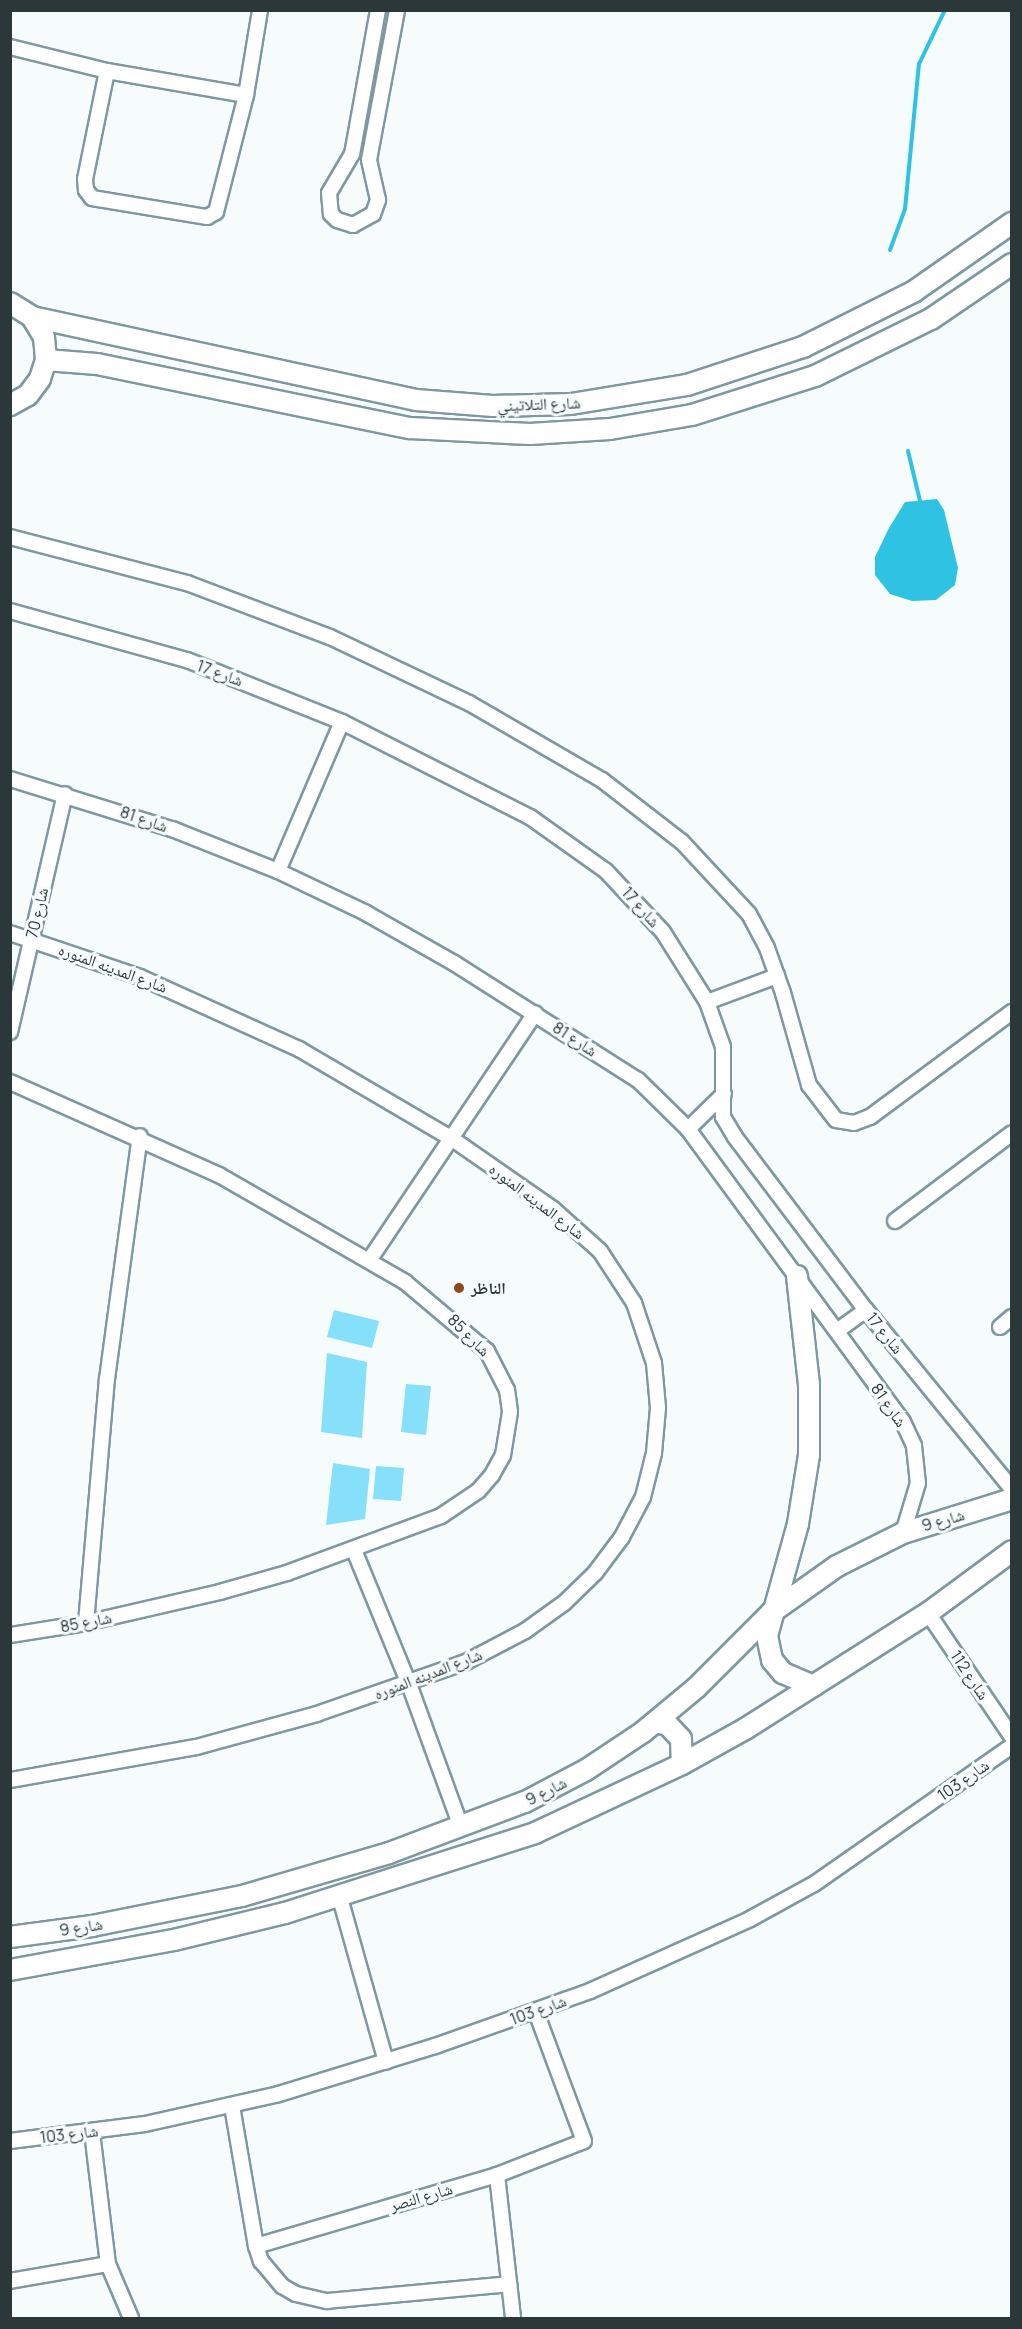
<!DOCTYPE html>
<meta charset="utf-8">
<style>
body{margin:0}
#map{position:relative;width:1022px;height:2329px;overflow:hidden;background:#f6fbfc;font-family:Manrope,"Noto Naskh Arabic",sans-serif}
div>[style]{position:absolute}
.green>*{inset:0;background:#86e0f9}
.water>*{inset:0;background:#2ec3e3}
.stream>*{height:4px;margin:-2px;padding:0 2px;transform-origin:2px;border-radius:2px;background:#2ec3e3}
.roads{filter:drop-shadow(2px 0 #7f989f) drop-shadow(-2px 0 #7f989f) drop-shadow(0 2px #7f989f) drop-shadow(0 -2px #7f989f)}
.minor>*{height:14px;margin:-7px;padding:0 7px;transform-origin:7px;border-radius:7px;background:#fff}
.secondary>*{height:20px;margin:-10px;padding:0 10px;transform-origin:10px;border-radius:10px;background:#fff}
.dots>*{width:16px;height:16px;translate:-50% -50%;box-sizing:border-box;border:3px solid #f6fbfc;border-radius:50%}
span{translate:-50% -50%;white-space:nowrap;text-align:center;line-height:1.15;-webkit-text-stroke:6px #f6fbfc;paint-order:stroke}
.street-label{font-size:16px;color:#2c373a}
.poi-label{font-size:16px;color:#2c373a;font-weight:700}
.left{translate:0 -50%;text-align:left}
.frame{position:absolute;inset:0;border:12px solid #2c373a;pointer-events:none}
</style>
<div id="map">
<div class="green">
<i style="clip-path:polygon(334px 1310px,379px 1321px,372px 1348px,327px 1337px)"></i>
<i style="clip-path:polygon(327px 1353px,367px 1362px,362px 1438px,321px 1432px)"></i>
<i style="clip-path:polygon(406px 1384px,431px 1386px,426px 1435px,401px 1432px)"></i>
<i style="clip-path:polygon(333px 1463px,370px 1469px,365px 1519px,326px 1525px)"></i>
<i style="clip-path:polygon(376px 1466px,404px 1468px,401px 1501px,373px 1499px)"></i>
</div>
<div class="water">
<i style="clip-path:polygon(937px 499px,944px 510px,958px 568px,955px 585px,936px 600px,912px 601px,890px 594px,875px 575px,875px 557px,889px 528px,905px 502px)"></i>
</div>
<div class="stream">
<i style="left:890px;top:250px;width:44px;rotate:-69.9deg"></i>
<i style="left:905px;top:209px;width:146px;rotate:-84.5deg"></i>
<i style="left:919px;top:64px;width:60px;rotate:-64.3deg"></i>
<i style="left:908px;top:451px;width:51px;rotate:76.5deg"></i>
</div>
<div class="roads">
<div class="minor">
<i style="left:378px;top:10px;width:146px;rotate:100.2deg"></i>
<i style="left:352px;top:154px;width:45px;rotate:120.5deg"></i>
<i style="left:329px;top:193px;width:21px;rotate:85deg"></i>
<i style="left:331px;top:214px;width:8px;rotate:45deg"></i>
<i style="left:337px;top:220px;width:17px;rotate:17deg"></i>
<i style="left:353px;top:225px;width:23px;rotate:-29deg"></i>
<i style="left:373px;top:214px;width:15px;rotate:-70deg"></i>
<i style="left:378px;top:200px;width:41px;rotate:-102.7deg"></i>
<i style="left:369px;top:160px;width:153px;rotate:-79.4deg"></i>
<i style="left:10px;top:47px;width:100px;rotate:13.9deg"></i>
<i style="left:107px;top:71px;width:141px;rotate:9.8deg"></i>
<i style="left:246px;top:95px;width:86px;rotate:-80.6deg"></i>
<i style="left:107px;top:71px;width:110px;rotate:101.5deg"></i>
<i style="left:85px;top:179px;width:11px;rotate:85deg"></i>
<i style="left:86px;top:190px;width:10px;rotate:53deg"></i>
<i style="left:92px;top:198px;width:117px;rotate:9.4deg"></i>
<i style="left:207px;top:217px;width:10px;rotate:-29deg"></i>
<i style="left:216px;top:212px;width:121px;rotate:-75.6deg"></i>
<i style="left:10px;top:537px;width:183px;rotate:14.6deg"></i>
<i style="left:187px;top:583px;width:153px;rotate:20.7deg"></i>
<i style="left:330px;top:637px;width:154px;rotate:25.4deg"></i>
<i style="left:469px;top:703px;width:154px;rotate:30.1deg"></i>
<i style="left:602px;top:780px;width:101px;rotate:37.8deg"></i>
<i style="left:682px;top:842px;width:98px;rotate:47.1deg"></i>
<i style="left:749px;top:914px;width:38px;rotate:62deg"></i>
<i style="left:767px;top:948px;width:48px;rotate:70.4deg"></i>
<i style="left:783px;top:993px;width:96px;rotate:74.2deg"></i>
<i style="left:809px;top:1085px;width:44px;rotate:52.4deg"></i>
<i style="left:836px;top:1120px;width:18px;rotate:9deg"></i>
<i style="left:854px;top:1123px;width:17px;rotate:-21deg"></i>
<i style="left:870px;top:1117px;width:177px;rotate:-36.5deg"></i>
<i style="left:10px;top:611px;width:184px;rotate:15.5deg"></i>
<i style="left:187px;top:660px;width:167px;rotate:21.8deg"></i>
<i style="left:342px;top:722px;width:211px;rotate:26.8deg"></i>
<i style="left:530px;top:817px;width:93px;rotate:35.4deg"></i>
<i style="left:606px;top:871px;width:83px;rotate:46.9deg"></i>
<i style="left:663px;top:932px;width:83px;rotate:57.8deg"></i>
<i style="left:707px;top:1002px;width:48px;rotate:70.4deg"></i>
<i style="left:723px;top:1047px;width:70px;rotate:90deg"></i>
<i style="left:723px;top:1117px;width:23px;rotate:59deg"></i>
<i style="left:735px;top:1137px;width:217px;rotate:52.9deg"></i>
<i style="left:866px;top:1310px;width:231px;rotate:50.8deg"></i>
<i style="left:10px;top:779px;width:170px;rotate:17.2deg"></i>
<i style="left:172px;top:829px;width:114px;rotate:21.6deg"></i>
<i style="left:278px;top:871px;width:98px;rotate:25.5deg"></i>
<i style="left:366px;top:913px;width:101px;rotate:29.6deg"></i>
<i style="left:454px;top:963px;width:218px;rotate:32.5deg"></i>
<i style="left:638px;top:1080px;width:70px;rotate:44.4deg"></i>
<i style="left:688px;top:1129px;width:363px;rotate:53.7deg"></i>
<i style="left:903px;top:1422px;width:26px;rotate:65deg"></i>
<i style="left:914px;top:1446px;width:37px;rotate:84deg"></i>
<i style="left:918px;top:1483px;width:52px;rotate:106.7deg"></i>
<i style="left:278px;top:871px;width:162px;rotate:-66.8deg"></i>
<i style="left:10px;top:933px;width:137px;rotate:18.7deg"></i>
<i style="left:140px;top:977px;width:175px;rotate:24.4deg"></i>
<i style="left:299px;top:1049px;width:176px;rotate:30.4deg"></i>
<i style="left:451px;top:1138px;width:124px;rotate:34.8deg"></i>
<i style="left:553px;top:1209px;width:63px;rotate:41.8deg"></i>
<i style="left:600px;top:1251px;width:62px;rotate:56.8deg"></i>
<i style="left:634px;top:1303px;width:63px;rotate:71.6deg"></i>
<i style="left:654px;top:1363px;width:45px;rotate:84.9deg"></i>
<i style="left:658px;top:1408px;width:45px;rotate:95.1deg"></i>
<i style="left:654px;top:1453px;width:45px;rotate:104deg"></i>
<i style="left:643px;top:1497px;width:45px;rotate:117.7deg"></i>
<i style="left:622px;top:1537px;width:45px;rotate:126.9deg"></i>
<i style="left:595px;top:1573px;width:43px;rotate:135.9deg"></i>
<i style="left:564px;top:1603px;width:48px;rotate:144.3deg"></i>
<i style="left:525px;top:1631px;width:67px;rotate:152.3deg"></i>
<i style="left:466px;top:1662px;width:158px;rotate:160.8deg"></i>
<i style="left:317px;top:1714px;width:125px;rotate:164.7deg"></i>
<i style="left:196px;top:1747px;width:189px;rotate:169.9deg"></i>
<i style="left:707px;top:1002px;width:75px;rotate:-20.4deg"></i>
<i style="left:10px;top:1032px;width:244px;rotate:-77deg"></i>
<i style="left:10px;top:1082px;width:229px;rotate:24deg"></i>
<i style="left:219px;top:1175px;width:215px;rotate:29.9deg"></i>
<i style="left:405px;top:1282px;width:107px;rotate:40.1deg"></i>
<i style="left:487px;top:1351px;width:44px;rotate:62.9deg"></i>
<i style="left:507px;top:1390px;width:22px;rotate:82deg"></i>
<i style="left:510px;top:1412px;width:44px;rotate:99.2deg"></i>
<i style="left:503px;top:1455px;width:23px;rotate:119deg"></i>
<i style="left:492px;top:1475px;width:21px;rotate:131deg"></i>
<i style="left:478px;top:1491px;width:45px;rotate:146deg"></i>
<i style="left:441px;top:1516px;width:164px;rotate:159.7deg"></i>
<i style="left:287px;top:1573px;width:70px;rotate:164.2deg"></i>
<i style="left:220px;top:1592px;width:138px;rotate:167deg"></i>
<i style="left:86px;top:1623px;width:77px;rotate:171deg"></i>
<i style="left:688px;top:1129px;width:50px;rotate:-44.2deg"></i>
<i style="left:895px;top:1221px;width:146px;rotate:-36.9deg"></i>
<i style="left:370px;top:1259px;width:296px;rotate:-56.1deg"></i>
<i style="left:1000px;top:1327px;width:16px;rotate:-40deg"></i>
<i style="left:837px;top:1331px;width:36px;rotate:-36deg"></i>
<i style="left:354px;top:1550px;width:145px;rotate:67.7deg"></i>
<i style="left:409px;top:1684px;width:152px;rotate:70deg"></i>
<i style="left:928px;top:1613px;width:150px;rotate:55.9deg"></i>
<i style="left:86px;top:1623px;width:245px;rotate:-85.1deg"></i>
<i style="left:107px;top:1379px;width:245px;rotate:-82.3deg"></i>
<i style="left:340px;top:1898px;width:170px;rotate:74.3deg"></i>
<i style="left:232px;top:2106px;width:142px;rotate:80.3deg"></i>
<i style="left:256px;top:2246px;width:16px;rotate:72deg"></i>
<i style="left:261px;top:2261px;width:33px;rotate:50deg"></i>
<i style="left:282px;top:2286px;width:16px;rotate:30deg"></i>
<i style="left:296px;top:2294px;width:32px;rotate:13deg"></i>
<i style="left:327px;top:2301px;width:183px;rotate:-5.3deg"></i>
<i style="left:92px;top:2132px;width:133px;rotate:83.1deg"></i>
<i style="left:108px;top:2264px;width:59px;rotate:66.9deg"></i>
<i style="left:10px;top:2141px;width:136px;rotate:-7.2deg"></i>
<i style="left:145px;top:2124px;width:137px;rotate:-12.6deg"></i>
<i style="left:279px;top:2094px;width:163px;rotate:-17.1deg"></i>
<i style="left:435px;top:2046px;width:164px;rotate:-19.5deg"></i>
<i style="left:590px;top:1991px;width:175px;rotate:-24.2deg"></i>
<i style="left:750px;top:1919px;width:73px;rotate:-28.7deg"></i>
<i style="left:814px;top:1884px;width:241px;rotate:-34.9deg"></i>
<i style="left:497px;top:2175px;width:144px;rotate:83.6deg"></i>
<i style="left:256px;top:2246px;width:251px;rotate:-16.4deg"></i>
<i style="left:497px;top:2175px;width:93px;rotate:-21.3deg"></i>
<i style="left:584px;top:2141px;width:138px;rotate:-110.4deg"></i>
<i style="left:10px;top:2281px;width:99px;rotate:-9.8deg"></i>
</div>
<div class="secondary">
<i style="left:10px;top:303px;width:26px;rotate:32deg"></i>
<i style="left:32px;top:317px;width:23px;rotate:59deg"></i>
<i style="left:44px;top:337px;width:23px;rotate:85deg"></i>
<i style="left:46px;top:360px;width:20px;rotate:108deg"></i>
<i style="left:40px;top:379px;width:20px;rotate:127deg"></i>
<i style="left:28px;top:395px;width:21px;rotate:151deg"></i>
<i style="left:32px;top:317px;width:393px;rotate:12.2deg"></i>
<i style="left:416px;top:400px;width:77px;rotate:4.5deg"></i>
<i style="left:493px;top:406px;width:78px;rotate:-1.5deg"></i>
<i style="left:571px;top:404px;width:118px;rotate:-9.3deg"></i>
<i style="left:687px;top:385px;width:122px;rotate:-18.1deg"></i>
<i style="left:803px;top:347px;width:123px;rotate:-26.6deg"></i>
<i style="left:913px;top:292px;width:121px;rotate:-34.9deg"></i>
<i style="left:46px;top:360px;width:51px;rotate:4.5deg"></i>
<i style="left:97px;top:364px;width:319px;rotate:11.6deg"></i>
<i style="left:410px;top:428px;width:120px;rotate:2.9deg"></i>
<i style="left:530px;top:434px;width:80px;rotate:-3.6deg"></i>
<i style="left:610px;top:429px;width:83px;rotate:-9.7deg"></i>
<i style="left:692px;top:415px;width:129px;rotate:-17.6deg"></i>
<i style="left:815px;top:376px;width:129px;rotate:-26.2deg"></i>
<i style="left:931px;top:319px;width:98px;rotate:-34.2deg"></i>
<i style="left:797px;top:1276px;width:109px;rotate:83.7deg"></i>
<i style="left:809px;top:1384px;width:71px;rotate:90deg"></i>
<i style="left:809px;top:1455px;width:70px;rotate:99.1deg"></i>
<i style="left:798px;top:1524px;width:116px;rotate:105.5deg"></i>
<i style="left:767px;top:1636px;width:25px;rotate:78deg"></i>
<i style="left:772px;top:1660px;width:17px;rotate:50deg"></i>
<i style="left:783px;top:1673px;width:33px;rotate:23deg"></i>
<i style="left:656px;top:1722px;width:12px;rotate:14deg"></i>
<i style="left:668px;top:1725px;width:19px;rotate:47deg"></i>
<i style="left:681px;top:1739px;width:25px;rotate:88deg"></i>
<i style="left:10px;top:1937px;width:83px;rotate:-7.6deg"></i>
<i style="left:92px;top:1926px;width:153px;rotate:-11.3deg"></i>
<i style="left:242px;top:1896px;width:153px;rotate:-16.3deg"></i>
<i style="left:389px;top:1853px;width:145px;rotate:-20.6deg"></i>
<i style="left:525px;top:1802px;width:69px;rotate:-27.7deg"></i>
<i style="left:586px;top:1770px;width:69px;rotate:-33.7deg"></i>
<i style="left:643px;top:1732px;width:69px;rotate:-39.7deg"></i>
<i style="left:696px;top:1688px;width:107px;rotate:-45deg"></i>
<i style="left:772px;top:1612px;width:80px;rotate:-35.3deg"></i>
<i style="left:837px;top:1566px;width:74px;rotate:-26.6deg"></i>
<i style="left:903px;top:1533px;width:114px;rotate:-17.3deg"></i>
<i style="left:10px;top:1970px;width:167px;rotate:-10.4deg"></i>
<i style="left:174px;top:1940px;width:114px;rotate:-13.7deg"></i>
<i style="left:285px;top:1913px;width:262px;rotate:-17.7deg"></i>
<i style="left:535px;top:1833px;width:162px;rotate:-25.1deg"></i>
<i style="left:682px;top:1764px;width:72px;rotate:-29.1deg"></i>
<i style="left:745px;top:1729px;width:217px;rotate:-32.4deg"></i>
<i style="left:928px;top:1613px;width:104px;rotate:-36.4deg"></i>
</div>
</div>
<div class="dots">
<i style="left:459px;top:1288px;background:#8c471f"></i>
</div>
<div class="street-label">
<span style="left:539px;top:404px;rotate:-2deg">شارع التلاتيني</span>
<span style="left:220px;top:673px;rotate:20deg">شارع 17</span>
<span style="left:144px;top:819px;rotate:19deg">شارع 81</span>
<span style="left:641px;top:907px;rotate:48deg">شارع 17</span>
<span style="left:37px;top:913px;rotate:-77deg">شارع 70</span>
<span style="left:113px;top:968px;rotate:20deg">شارع المدينه المنوره</span>
<span style="left:575px;top:1039px;rotate:33deg">شارع 81</span>
<span style="left:537px;top:1201px;rotate:37deg">شارع المدينه المنوره</span>
<span style="left:885px;top:1333px;rotate:51deg">شارع 17</span>
<span style="left:469px;top:1335px;rotate:45deg">شارع 85</span>
<span style="left:889px;top:1405px;rotate:55deg">شارع 81</span>
<span style="left:943px;top:1520px;rotate:-16deg">شارع 9</span>
<span style="left:86px;top:1622px;rotate:-11deg">شارع 85</span>
<span style="left:428px;top:1674px;rotate:-21deg">شارع المدينه المنوره</span>
<span style="left:970px;top:1675px;rotate:56deg">شارع 112</span>
<span style="left:963px;top:1780px;rotate:-35deg">شارع 103</span>
<span style="left:546px;top:1791px;rotate:-27deg">شارع 9</span>
<span style="left:81px;top:1927px;rotate:-9deg">شارع 9</span>
<span style="left:538px;top:2010px;rotate:-20deg">شارع 103</span>
<span style="left:69px;top:2134px;rotate:-7deg">شارع 103</span>
<span style="left:421px;top:2197px;rotate:-16deg">شارع النصر</span>
</div>
<div class="poi-label">
<span class="left" style="left:471px;top:1288px">الناظر</span>
</div>
<div class="frame"></div>
</div>
